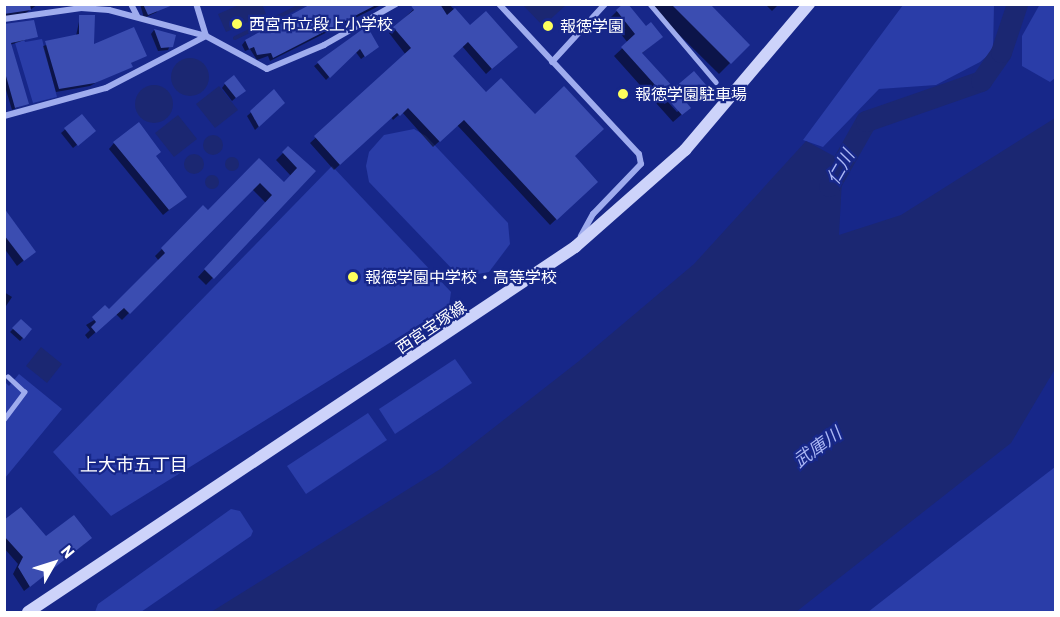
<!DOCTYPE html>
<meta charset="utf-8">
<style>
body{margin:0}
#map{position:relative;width:1060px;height:617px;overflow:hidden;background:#172789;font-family:Barlow,"Noto Sans JP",sans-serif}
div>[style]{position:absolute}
.green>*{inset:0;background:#2a3da8}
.water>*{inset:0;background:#1b2772}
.round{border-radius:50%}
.shadow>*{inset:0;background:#0007}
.stream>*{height:4px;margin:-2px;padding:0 2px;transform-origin:2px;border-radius:2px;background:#1b2772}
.river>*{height:21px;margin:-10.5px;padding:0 10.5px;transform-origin:10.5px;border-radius:10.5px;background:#1b2772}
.building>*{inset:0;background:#3b4db1}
.lane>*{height:4.5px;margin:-2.25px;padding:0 2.25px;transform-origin:2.25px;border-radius:2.25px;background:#9facee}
.street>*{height:6px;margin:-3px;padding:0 3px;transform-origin:3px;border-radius:3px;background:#9facee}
.secondary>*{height:12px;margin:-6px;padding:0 6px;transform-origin:6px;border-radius:6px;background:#cdd3fa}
.dots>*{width:16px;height:16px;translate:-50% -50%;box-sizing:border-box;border:3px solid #172789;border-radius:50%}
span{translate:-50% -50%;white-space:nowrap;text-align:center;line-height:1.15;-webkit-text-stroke:4.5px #172789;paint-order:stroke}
.poi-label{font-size:16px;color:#fff}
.left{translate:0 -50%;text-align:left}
.street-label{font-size:16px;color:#fff}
.water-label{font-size:18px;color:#abb7f5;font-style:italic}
.neighbourhood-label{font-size:18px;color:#fff}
.frame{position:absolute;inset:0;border:6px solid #fff;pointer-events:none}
.north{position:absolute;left:24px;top:533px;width:60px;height:60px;-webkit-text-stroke:4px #172789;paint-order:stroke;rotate:51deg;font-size:16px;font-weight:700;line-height:24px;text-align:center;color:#fff}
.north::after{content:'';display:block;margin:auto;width:21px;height:27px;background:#fff;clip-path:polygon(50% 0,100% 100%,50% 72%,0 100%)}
</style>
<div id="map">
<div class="green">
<i style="clip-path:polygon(1040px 4px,1055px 5px,1055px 78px,1050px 82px,1022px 66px,1022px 36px)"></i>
<i style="clip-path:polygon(903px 5px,994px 5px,993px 51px,980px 62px,936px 85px,879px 89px,823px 147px,803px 140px)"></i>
<i style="clip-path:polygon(18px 24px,25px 42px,42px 39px,57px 97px,33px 103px,10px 26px)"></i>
<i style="clip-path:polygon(414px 129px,426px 136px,508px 223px,510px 244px,489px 272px,467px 276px,455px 272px,369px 182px,366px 166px,369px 152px,384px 135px)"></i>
<i style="clip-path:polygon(332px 166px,451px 292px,449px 306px,111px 516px,53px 452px)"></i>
<i style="clip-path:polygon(455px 359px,472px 383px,395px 434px,379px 409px)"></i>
<i style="clip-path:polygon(19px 374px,62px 409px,5px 478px,5px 382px,9px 386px)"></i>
<i style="clip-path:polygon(368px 413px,387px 440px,306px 494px,287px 466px)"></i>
<i style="clip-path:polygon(1055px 467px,1055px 612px,868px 612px,950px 548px)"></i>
<i style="clip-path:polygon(231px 509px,240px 511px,253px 531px,251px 536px,141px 612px,95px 612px,98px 604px)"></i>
</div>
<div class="water">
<i style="clip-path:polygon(262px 4px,266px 14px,226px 32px,218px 14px,239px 5px)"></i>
<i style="clip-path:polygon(523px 5px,566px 5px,543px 26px)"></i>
<i class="round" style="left:171px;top:58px;width:38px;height:38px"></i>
<i class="round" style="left:135px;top:85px;width:38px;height:38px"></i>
<i style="clip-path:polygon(219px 86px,238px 110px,215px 128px,196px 104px)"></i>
<i style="clip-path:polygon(178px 115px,197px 139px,174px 157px,155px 133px)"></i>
<i style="clip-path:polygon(1055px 118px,1055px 369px,1011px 443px,796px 612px,211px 612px,442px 468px,579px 361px,694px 264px,806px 141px,843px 161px,839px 235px,901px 215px)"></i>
<i class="round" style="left:203px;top:135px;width:20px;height:20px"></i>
<i class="round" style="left:184px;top:154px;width:20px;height:20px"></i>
<i class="round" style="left:225px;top:157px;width:14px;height:14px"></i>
<i class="round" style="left:205px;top:175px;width:14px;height:14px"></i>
<i style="clip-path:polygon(41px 347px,62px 364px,47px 383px,26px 366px)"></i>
</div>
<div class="shadow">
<i style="clip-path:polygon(4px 4px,38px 4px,26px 13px,4px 17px)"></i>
<i style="clip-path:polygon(159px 4px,157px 12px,144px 18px,140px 4px)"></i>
<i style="clip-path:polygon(317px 4px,383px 4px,270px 61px,268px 56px,257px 60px,250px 49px,245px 51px,242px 45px,245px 41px)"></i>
<i style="clip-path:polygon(419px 4px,449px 4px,470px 27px,510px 52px,486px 74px,462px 46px,452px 56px,486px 94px,535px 116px,596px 182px,550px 225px,457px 125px,433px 147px,402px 112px,393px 120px,391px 117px,334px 170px,310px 143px,406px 55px,389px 33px)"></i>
<i style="clip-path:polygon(648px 4px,708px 4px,748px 45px,719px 74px)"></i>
<i style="clip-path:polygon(765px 4px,779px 4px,772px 11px)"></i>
<i style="clip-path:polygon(evenodd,617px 11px,661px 37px,641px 54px,689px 108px,673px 122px,614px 56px,628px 43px,609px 19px,617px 11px,662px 90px,680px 110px,677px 112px,659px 92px,662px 90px)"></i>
<i style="clip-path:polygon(80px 17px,93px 46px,145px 55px,90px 86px,56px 92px,43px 46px,76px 36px)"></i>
<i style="clip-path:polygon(4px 25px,36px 36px,10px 45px,27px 103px,12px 110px,4px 83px)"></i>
<i style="clip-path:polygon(367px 28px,373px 50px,361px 59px,355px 51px,326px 80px,314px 66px)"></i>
<i style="clip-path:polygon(154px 30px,174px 36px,168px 50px,158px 51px,151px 34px)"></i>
<i style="clip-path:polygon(225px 84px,240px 94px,232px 101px,222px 88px)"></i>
<i style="clip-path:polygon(274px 92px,283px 103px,255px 130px,247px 116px)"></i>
<i style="clip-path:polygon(81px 116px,90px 134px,73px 148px,61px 133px)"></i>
<i style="clip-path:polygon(114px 143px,155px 156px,185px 197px,163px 215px,109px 149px)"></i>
<i style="clip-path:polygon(288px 148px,314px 172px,206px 285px,198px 277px,266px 203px,252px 189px,122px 320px,116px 314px,88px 339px,85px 335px,90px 330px,86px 325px,109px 311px,159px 261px,155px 256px,202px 209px,208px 211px,259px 160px,283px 184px,291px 176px,276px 160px)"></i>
<i style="clip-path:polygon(4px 210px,34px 252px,17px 266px,4px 248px)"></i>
<i style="clip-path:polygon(4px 292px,12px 297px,4px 309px)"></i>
<i style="clip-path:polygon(21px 321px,30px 330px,20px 341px,10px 332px)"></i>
<i style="clip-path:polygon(4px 522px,46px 538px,84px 544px,24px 591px,13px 574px,18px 564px,4px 548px)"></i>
</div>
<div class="stream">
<i style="left:235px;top:38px;width:77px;rotate:-26.2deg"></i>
</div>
<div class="river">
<i style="left:829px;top:186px;width:75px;rotate:-60.4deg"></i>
<i style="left:866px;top:121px;width:122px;rotate:-19.2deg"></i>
<i style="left:981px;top:81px;width:35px;rotate:-55deg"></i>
<i style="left:1001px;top:52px;width:51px;rotate:-71.6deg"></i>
</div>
<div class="building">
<i style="clip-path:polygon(4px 4px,30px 4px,31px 10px,4px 14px)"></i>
<i style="clip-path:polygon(143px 4px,173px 4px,173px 5px,148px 15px)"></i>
<i style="clip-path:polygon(311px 4px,378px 4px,273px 58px,271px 53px,257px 55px,254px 47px,249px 49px,245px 40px)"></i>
<i style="clip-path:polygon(410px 4px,440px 4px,447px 15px,455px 8px,470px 25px,486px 11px,518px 47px,492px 69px,468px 42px,453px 56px,486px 92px,501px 78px,535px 114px,564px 86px,604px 129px,575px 156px,598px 182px,557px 220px,464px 120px,440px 142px,408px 108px,400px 116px,397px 113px,340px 165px,314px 136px,411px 48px,393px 27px,414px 10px)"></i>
<i style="clip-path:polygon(623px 4px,628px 4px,646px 26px,651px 22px,663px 37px,642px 53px,674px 88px,694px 71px,706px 85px,686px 102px,691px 108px,682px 115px,621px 47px,635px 34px,616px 10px)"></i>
<i style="clip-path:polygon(671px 4px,710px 4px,750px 45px,731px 64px)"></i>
<i style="clip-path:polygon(79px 15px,95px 15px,94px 44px,134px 27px,147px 56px,131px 63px,133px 67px,95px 83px,59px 89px,45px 41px,79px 34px)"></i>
<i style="clip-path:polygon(34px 20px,38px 37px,11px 43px,29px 104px,15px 108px,4px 69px,4px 24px)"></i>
<i style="clip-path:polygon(367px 26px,379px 47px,365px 57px,360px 49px,330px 78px,317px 62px)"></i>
<i style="clip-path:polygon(154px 29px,176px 35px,173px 47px,161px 48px)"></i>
<i style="clip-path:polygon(234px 75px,246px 91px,236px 98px,224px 83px)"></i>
<i style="clip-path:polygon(274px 89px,285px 103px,259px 127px,250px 111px)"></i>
<i style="clip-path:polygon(82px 114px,96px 131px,78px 146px,64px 128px)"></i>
<i style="clip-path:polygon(139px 122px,161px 152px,156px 156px,187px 197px,169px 210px,113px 142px)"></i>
<i style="clip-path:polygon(288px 146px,316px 171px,214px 279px,204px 269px,272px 195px,260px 183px,130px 314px,124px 308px,96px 333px,91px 327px,96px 322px,92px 317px,105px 305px,109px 309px,165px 253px,161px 248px,203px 205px,208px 210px,259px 158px,284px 182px,297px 168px,282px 152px)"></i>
<i style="clip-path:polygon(4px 208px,36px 252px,24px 261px,4px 235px)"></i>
<i style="clip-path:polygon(21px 319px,32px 329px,24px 339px,12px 328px)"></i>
<i style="clip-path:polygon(21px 507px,46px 536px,74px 515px,92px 538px,30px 587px,18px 567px,23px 557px,4px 536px,4px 520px)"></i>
</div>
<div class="lane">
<i style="left:650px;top:4px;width:102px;rotate:49.8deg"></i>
<i style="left:4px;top:419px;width:34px;rotate:-53deg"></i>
<i style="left:24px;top:392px;width:22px;rotate:-137deg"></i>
</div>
<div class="street">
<i style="left:131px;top:4px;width:13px;rotate:63deg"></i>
<i style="left:499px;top:4px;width:205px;rotate:47deg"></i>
<i style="left:639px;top:154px;width:10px;rotate:79deg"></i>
<i style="left:641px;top:164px;width:69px;rotate:133.8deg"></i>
<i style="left:593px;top:214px;width:25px;rotate:119deg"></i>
<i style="left:4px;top:19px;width:78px;rotate:-8.1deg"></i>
<i style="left:81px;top:8px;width:28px;rotate:4deg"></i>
<i style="left:109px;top:10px;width:100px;rotate:15deg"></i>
<i style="left:206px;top:36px;width:69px;rotate:28.4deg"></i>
<i style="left:267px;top:69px;width:62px;rotate:-22.8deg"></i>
<i style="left:324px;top:45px;width:83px;rotate:-29.7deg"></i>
<i style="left:552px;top:62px;width:79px;rotate:-47.6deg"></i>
<i style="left:4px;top:116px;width:106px;rotate:-15.4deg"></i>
<i style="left:106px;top:88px;width:113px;rotate:-27.5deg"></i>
<i style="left:206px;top:36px;width:34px;rotate:-107deg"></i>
</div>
<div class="secondary">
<i style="left:28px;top:612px;width:658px;rotate:-33.71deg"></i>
<i style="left:575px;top:247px;width:147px;rotate:-41.4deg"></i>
<i style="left:685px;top:150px;width:192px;rotate:-49.7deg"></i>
</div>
<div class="dots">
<i style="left:237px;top:24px;background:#feff5c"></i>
<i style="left:548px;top:26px;background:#feff5c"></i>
<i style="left:623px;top:94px;background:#feff5c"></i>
<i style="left:353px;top:277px;background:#feff5c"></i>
</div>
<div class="poi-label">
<span class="left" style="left:249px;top:24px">西宮市立段上小学校</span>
<span class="left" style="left:560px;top:26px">報徳学園</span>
<span class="left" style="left:635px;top:94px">報徳学園駐車場</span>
<span class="left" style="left:365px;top:277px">報徳学園中学校・高等学校</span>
</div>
<div class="street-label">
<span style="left:431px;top:327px;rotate:-34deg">西宮宝塚線</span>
</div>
<div class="water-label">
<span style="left:840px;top:167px;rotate:-60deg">仁川</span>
<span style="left:817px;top:447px;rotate:-36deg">武庫川</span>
</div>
<div class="neighbourhood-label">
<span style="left:134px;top:464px">上大市五丁目</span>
</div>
<div class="frame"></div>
<div class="north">N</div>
</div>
